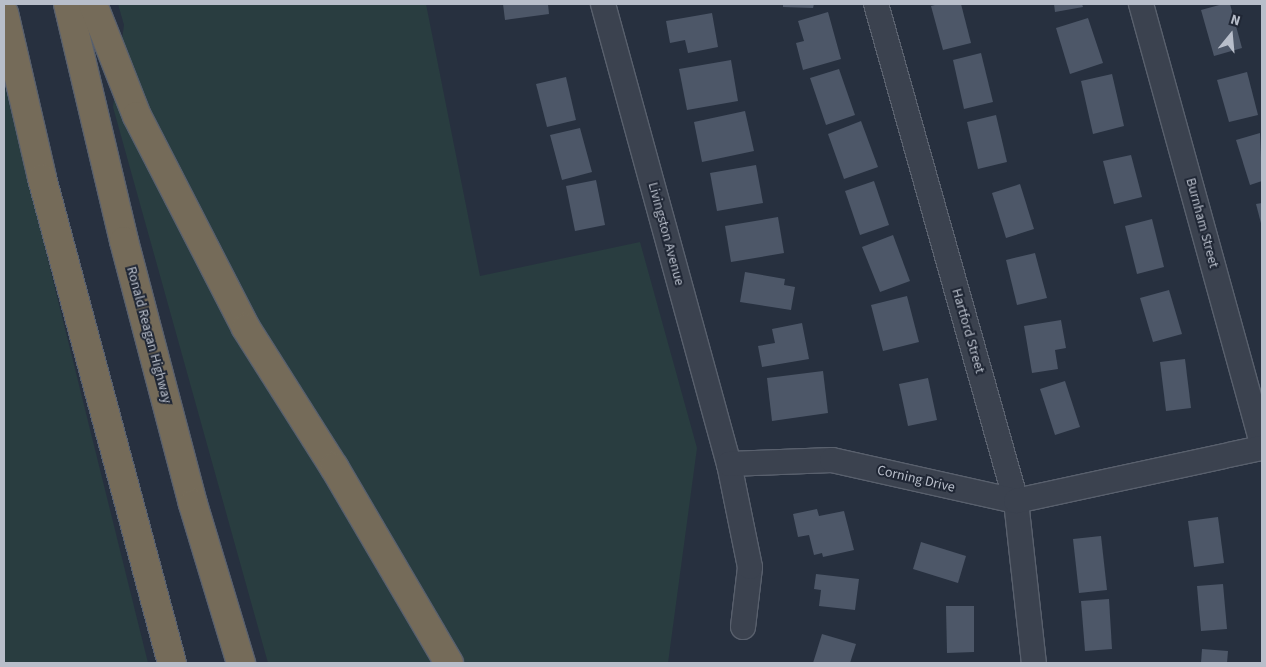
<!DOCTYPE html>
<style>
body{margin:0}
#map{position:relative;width:1266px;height:667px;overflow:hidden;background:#27303f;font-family:"Source Sans 3",sans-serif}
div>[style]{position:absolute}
.green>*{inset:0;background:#293d40}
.building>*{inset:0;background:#4d5768}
.roads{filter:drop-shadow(1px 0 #59606d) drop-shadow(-1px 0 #59606d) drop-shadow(0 1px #59606d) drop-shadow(0 -1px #59606d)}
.minor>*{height:24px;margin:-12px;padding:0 12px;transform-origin:12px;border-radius:12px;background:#3b424f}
.highway>*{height:28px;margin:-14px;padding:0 14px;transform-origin:14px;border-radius:14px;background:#756b59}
span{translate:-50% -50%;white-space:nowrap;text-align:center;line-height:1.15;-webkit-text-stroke:4px #202735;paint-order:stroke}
.street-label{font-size:14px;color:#b8beca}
.frame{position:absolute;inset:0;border:5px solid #b8beca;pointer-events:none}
.north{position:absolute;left:1206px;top:10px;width:50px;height:50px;-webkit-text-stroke:4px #202735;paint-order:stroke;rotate:17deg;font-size:14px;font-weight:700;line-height:20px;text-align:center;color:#b8beca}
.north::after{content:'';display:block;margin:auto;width:18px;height:22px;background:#b8beca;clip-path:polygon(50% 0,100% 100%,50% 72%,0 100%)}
</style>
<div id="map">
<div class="green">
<i style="clip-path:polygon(118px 4px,426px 4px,480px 276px,640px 242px,697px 448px,668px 663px,268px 663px,113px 107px,124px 25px)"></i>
<i style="clip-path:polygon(4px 83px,148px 663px,4px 663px)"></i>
</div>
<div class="building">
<i style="clip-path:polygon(503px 4px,548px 4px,549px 14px,505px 20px)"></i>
<i style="clip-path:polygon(783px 4px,814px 4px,813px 8px,783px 7px)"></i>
<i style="clip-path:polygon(939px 4px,961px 4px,971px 43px,943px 50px,931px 6px)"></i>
<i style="clip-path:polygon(1054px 4px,1082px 4px,1083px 7px,1055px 12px)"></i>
<i style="clip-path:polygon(1223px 4px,1230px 4px,1242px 48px,1214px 56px,1201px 10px)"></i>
<i style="clip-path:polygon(828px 12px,841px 59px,803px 70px,796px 43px,804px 41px,798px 21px)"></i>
<i style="clip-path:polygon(712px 13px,718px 47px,688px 53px,685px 40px,670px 43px,666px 21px)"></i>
<i style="clip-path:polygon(1088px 18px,1103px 63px,1070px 74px,1056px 28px)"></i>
<i style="clip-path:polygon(981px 53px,993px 102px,964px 109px,953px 60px)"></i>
<i style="clip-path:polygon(731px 60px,738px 101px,687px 110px,679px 69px)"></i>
<i style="clip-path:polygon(839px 69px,855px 115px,826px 125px,810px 78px)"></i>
<i style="clip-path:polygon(1247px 72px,1258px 115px,1229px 122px,1217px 80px)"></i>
<i style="clip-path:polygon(1112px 74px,1124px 126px,1093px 134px,1081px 81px)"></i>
<i style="clip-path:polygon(566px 77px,576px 120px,547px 127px,536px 84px)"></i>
<i style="clip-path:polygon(745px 111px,754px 151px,702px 162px,694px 122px)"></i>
<i style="clip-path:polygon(996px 115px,1007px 162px,978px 169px,967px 122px)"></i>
<i style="clip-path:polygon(861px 121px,878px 167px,844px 179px,828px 134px)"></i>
<i style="clip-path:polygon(580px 128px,592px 172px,562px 180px,550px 135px)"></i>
<i style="clip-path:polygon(1260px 133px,1262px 181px,1250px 185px,1236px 140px)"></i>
<i style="clip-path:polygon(1131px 155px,1142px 197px,1114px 204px,1103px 161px)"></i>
<i style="clip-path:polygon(756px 165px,763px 203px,717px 211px,710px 173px)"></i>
<i style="clip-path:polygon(596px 180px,605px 225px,575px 231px,566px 186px)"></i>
<i style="clip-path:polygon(874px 181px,889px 225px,860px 235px,845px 191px)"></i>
<i style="clip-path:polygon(1020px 184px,1034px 229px,1006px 238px,992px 193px)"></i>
<i style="clip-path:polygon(1262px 203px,1262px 227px,1256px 204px)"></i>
<i style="clip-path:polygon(778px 217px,784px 253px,731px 262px,725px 226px)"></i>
<i style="clip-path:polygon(1152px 219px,1164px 267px,1137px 274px,1125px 226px)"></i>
<i style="clip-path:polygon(893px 235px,910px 281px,880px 292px,862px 247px)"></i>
<i style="clip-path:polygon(1035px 253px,1047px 298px,1017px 305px,1006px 260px)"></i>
<i style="clip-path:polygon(745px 272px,785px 279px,784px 285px,795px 287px,791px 310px,740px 302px)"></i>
<i style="clip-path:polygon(1169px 290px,1182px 334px,1153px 342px,1140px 298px)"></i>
<i style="clip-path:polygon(907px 296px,919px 342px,883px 351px,871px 305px)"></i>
<i style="clip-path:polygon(1061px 320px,1066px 348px,1055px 350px,1058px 369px,1032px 373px,1024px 326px)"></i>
<i style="clip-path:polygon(802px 323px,809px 359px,762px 367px,758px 346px,775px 343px,772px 329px)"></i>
<i style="clip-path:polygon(1185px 359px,1191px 408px,1166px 411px,1160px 362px)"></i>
<i style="clip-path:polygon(823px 371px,828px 413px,772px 421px,767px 378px)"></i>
<i style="clip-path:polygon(928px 378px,937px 420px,908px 426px,899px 384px)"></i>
<i style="clip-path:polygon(1065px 381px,1080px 427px,1055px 435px,1040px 389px)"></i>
<i style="clip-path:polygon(817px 509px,819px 516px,844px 511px,854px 550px,823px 557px,822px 553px,814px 555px,809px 535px,798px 537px,793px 514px)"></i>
<i style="clip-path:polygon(1218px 517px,1224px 563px,1194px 567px,1188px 521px)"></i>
<i style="clip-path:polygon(1101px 536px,1107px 590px,1079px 593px,1073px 539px)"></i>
<i style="clip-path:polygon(921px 542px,966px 556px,958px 583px,913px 569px)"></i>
<i style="clip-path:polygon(816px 574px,859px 579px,855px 610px,819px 606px,821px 590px,814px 589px)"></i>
<i style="clip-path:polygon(1223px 584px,1227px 629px,1201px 631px,1197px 586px)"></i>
<i style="clip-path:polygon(1109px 599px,1112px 649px,1085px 651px,1081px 601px)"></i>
<i style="clip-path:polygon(946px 606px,974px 606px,974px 652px,947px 653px)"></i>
<i style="clip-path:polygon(822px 634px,856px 644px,850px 663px,813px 663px)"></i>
<i style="clip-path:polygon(1202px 649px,1228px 651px,1227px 663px,1201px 663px)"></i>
</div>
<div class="roads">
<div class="minor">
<i style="left:603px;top:4px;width:477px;rotate:74.7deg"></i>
<i style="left:876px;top:4px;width:516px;rotate:74.27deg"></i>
<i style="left:1016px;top:501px;width:163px;rotate:83.7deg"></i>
<i style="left:1141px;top:4px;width:454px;rotate:74.6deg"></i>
<i style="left:743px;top:627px;width:60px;rotate:-83.3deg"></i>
<i style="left:750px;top:567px;width:105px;rotate:-101.5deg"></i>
<i style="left:729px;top:464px;width:103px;rotate:-2.2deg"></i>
<i style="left:832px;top:460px;width:189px;rotate:12.6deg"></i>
<i style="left:1016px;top:501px;width:252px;rotate:-12.2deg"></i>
</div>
<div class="highway">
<i style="left:68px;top:4px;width:244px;rotate:76.7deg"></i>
<i style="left:124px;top:241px;width:272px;rotate:75.3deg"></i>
<i style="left:193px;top:504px;width:166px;rotate:73.2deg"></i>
<i style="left:93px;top:4px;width:120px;rotate:68.6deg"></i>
<i style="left:137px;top:116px;width:238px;rotate:62.8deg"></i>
<i style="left:246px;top:328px;width:165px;rotate:57.7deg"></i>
<i style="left:334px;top:467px;width:227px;rotate:59.6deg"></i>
<i style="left:4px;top:13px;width:169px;rotate:77deg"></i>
<i style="left:42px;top:178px;width:502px;rotate:75deg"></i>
</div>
</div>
<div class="street-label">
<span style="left:1202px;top:223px;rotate:75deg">Burnham Street</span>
<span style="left:666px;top:234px;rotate:75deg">Livingston Avenue</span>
<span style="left:968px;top:331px;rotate:74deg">Hartford Street</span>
<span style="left:149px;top:335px;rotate:75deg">Ronald Reagan Highway</span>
<span style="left:916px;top:479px;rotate:13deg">Corning Drive</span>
</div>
<div class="frame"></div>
<div class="north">N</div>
</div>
